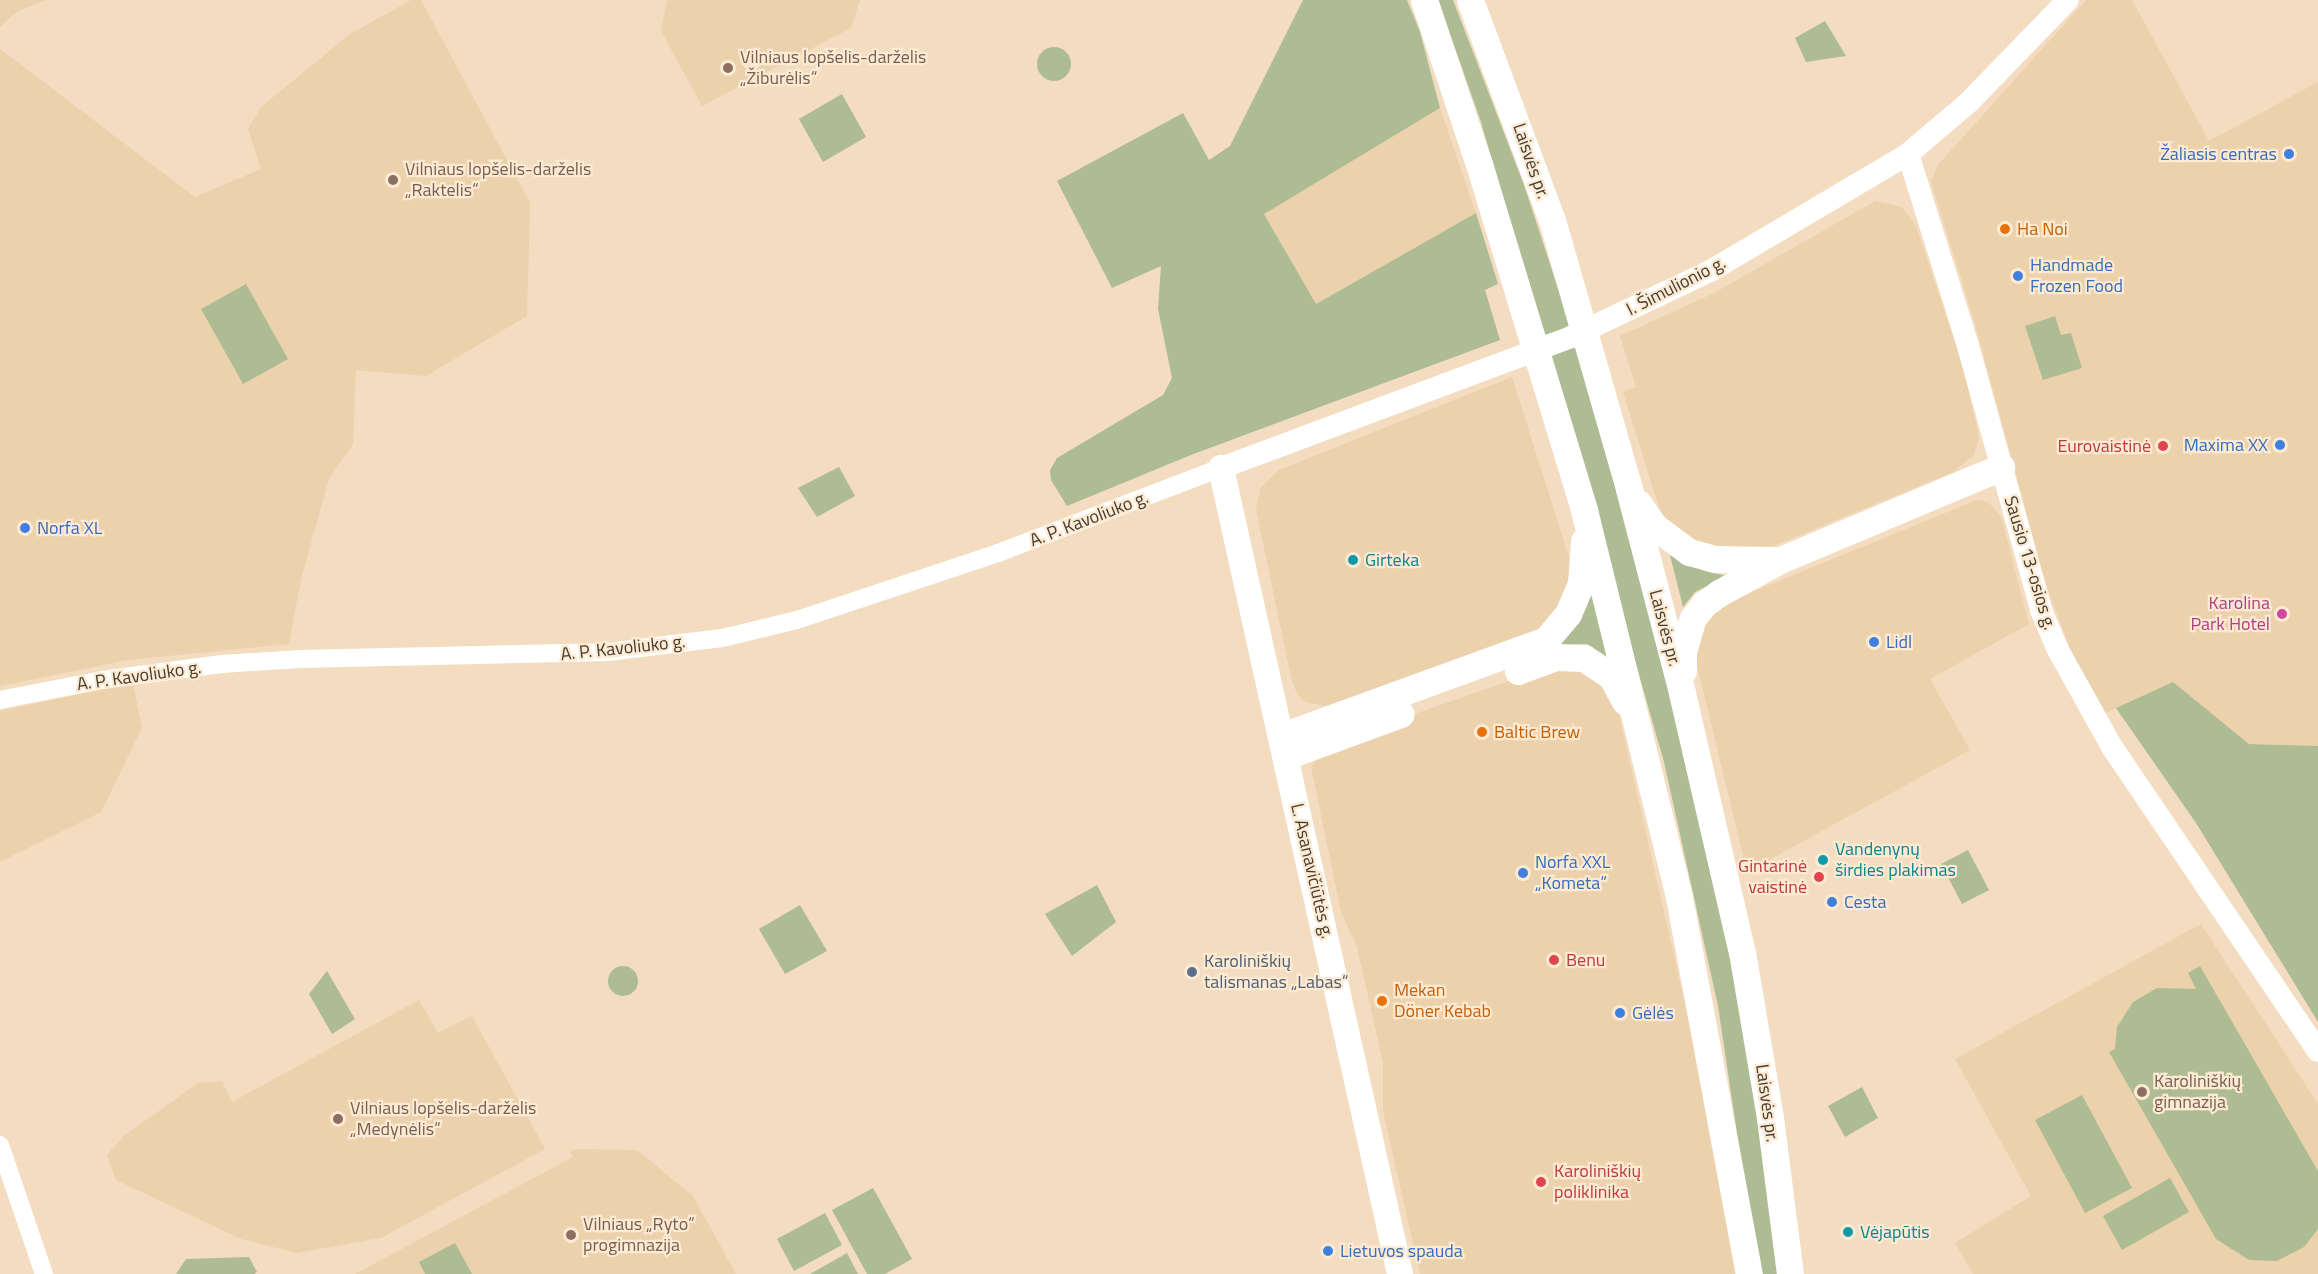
<!DOCTYPE html>
<meta charset="utf-8">
<style>
body{margin:0}
#map{position:relative;width:2318px;height:1274px;overflow:hidden;background:#f3dcbf;font-family:"Titillium Web",sans-serif}
div>[style]{position:absolute}
.built>*{inset:0;background:#ecd1ad}
.green>*{inset:0;background:#aebc94}
.round{border-radius:50%}
.minor>*{height:18px;margin:-9px;padding:0 9px;transform-origin:9px;border-radius:9px;background:#fff}
.tertiary>*{height:22px;margin:-11px;padding:0 11px;transform-origin:11px;border-radius:11px;background:#fff}
.secondary>*{height:26px;margin:-13px;padding:0 13px;transform-origin:13px;border-radius:13px;background:#fff}
.primary>*{height:27px;margin:-13.5px;padding:0 13.5px;transform-origin:13.5px;border-radius:13.5px;background:#fff}
.dots>*{width:16px;height:16px;translate:-50% -50%;box-sizing:border-box;border:3px solid #fdead2;border-radius:50%}
span{translate:-50% -50%;white-space:nowrap;text-align:center;line-height:1.15;-webkit-text-stroke:4.5px #fdead2;paint-order:stroke}
.education-label{font-size:18px;color:#785e54}
.left{translate:0 -50%;text-align:left}
.shop-label{font-size:18px;color:#366cbe}
.right{translate:-100% -50%;text-align:right}
.street-label{font-size:18px;color:#433b2f}
.food-label{font-size:18px;color:#c56008}
.health-label{font-size:18px;color:#be3a42}
.culture-label{font-size:18px;color:#0d838f}
.hotel-label{font-size:18px;color:#b23c85}
.service-label{font-size:18px;color:#4e5e75}
</style>
<div id="map">
<div class="built">
<i style="clip-path:polygon(0 0,45px 0,15px 13px,0 27px)"></i>
<i style="clip-path:polygon(411px 0,421px 0,530px 203px,527px 316px,426px 376px,356px 370px,353px 444px,329px 479px,301px 579px,289px 644px,128px 660px,0 686px,0 49px,195px 197px,261px 169px,248px 129px,261px 107px,350px 34px)"></i>
<i style="clip-path:polygon(667px 0,860px 0,851px 28px,702px 106px,661px 31px)"></i>
<i style="clip-path:polygon(2086px 0,2132px 0,2209px 141px,2318px 82px,2318px 746px,2249px 744px,2173px 682px,2104px 714px,2074px 658px,2046px 585px,1974px 320px,1931px 182px,1938px 165px)"></i>
<i style="clip-path:polygon(1440px 108px,1476px 213px,1316px 304px,1264px 214px)"></i>
<i style="clip-path:polygon(1875px 201px,1902px 207px,1916px 226px,1963px 367px,1979px 437px,1974px 455px,1953px 472px,1771px 547px,1717px 554px,1663px 520px,1623px 392px,1636px 387px,1620px 336px,1714px 293px)"></i>
<i style="clip-path:polygon(1512px 377px,1572px 567px,1571px 592px,1548px 627px,1330px 707px,1305px 702px,1297px 694px,1291px 678px,1256px 509px,1260px 488px,1279px 470px)"></i>
<i style="clip-path:polygon(1977px 500px,1988px 502px,2001px 516px,2029px 624px,1930px 679px,1970px 750px,1747px 872px,1694px 653px,1694px 642px,1715px 607px)"></i>
<i style="clip-path:polygon(1558px 664px,1578px 665px,1615px 697px,1721px 1162px,1736px 1274px,1420px 1274px,1383px 1111px,1383px 1063px,1357px 947px,1341px 912px,1311px 767px,1328px 744px)"></i>
<i style="clip-path:polygon(133px 683px,142px 728px,101px 812px,0 862px,0 711px)"></i>
<i style="clip-path:polygon(2201px 924px,2318px 1104px,2318px 1274px,1973px 1274px,1955px 1243px,2031px 1196px,1955px 1059px)"></i>
<i style="clip-path:polygon(419px 1000px,438px 1033px,472px 1016px,545px 1149px,381px 1238px,297px 1253px,241px 1239px,116px 1180px,107px 1155px,124px 1136px,198px 1083px,222px 1081px,232px 1102px)"></i>
<i style="clip-path:polygon(575px 1149px,637px 1150px,693px 1196px,736px 1274px,355px 1274px,573px 1157px,570px 1152px)"></i>
</div>
<div class="green">
<i style="clip-path:polygon(1303px 0,1407px 0,1420px 32px,1440px 108px,1264px 214px,1316px 304px,1476px 213px,1498px 284px,1485px 290px,1500px 340px,1191px 455px,1067px 506px,1051px 480px,1050px 470px,1057px 458px,1163px 395px,1172px 378px,1158px 309px,1161px 266px,1112px 288px,1057px 181px,1183px 113px,1209px 160px,1230px 146px)"></i>
<i style="clip-path:polygon(1438px 0,1453px 0,1524px 185px,1580px 355px,1643px 577px,1730px 946px,1782px 1274px,1758px 1274px,1718px 1006px,1664px 762px,1481px 122px)"></i>
<i style="clip-path:polygon(1825px 21px,1846px 56px,1806px 62px,1795px 38px)"></i>
<i class="round" style="left:1037px;top:47px;width:34px;height:34px"></i>
<i style="clip-path:polygon(842px 94px,866px 137px,823px 162px,799px 119px)"></i>
<i style="clip-path:polygon(246px 284px,288px 359px,243px 384px,201px 309px)"></i>
<i style="clip-path:polygon(2055px 316px,2061px 335px,2071px 333px,2082px 368px,2043px 380px,2025px 326px)"></i>
<i style="clip-path:polygon(839px 467px,855px 496px,817px 517px,798px 488px)"></i>
<i style="clip-path:polygon(1670px 555px,1704px 571px,1727px 576px,1695px 592px,1683px 607px)"></i>
<i style="clip-path:polygon(1594px 583px,1615px 662px,1587px 644px,1560px 645px,1582px 615px)"></i>
<i style="clip-path:polygon(2173px 682px,2249px 744px,2318px 746px,2318px 1022px,2196px 823px,2116px 708px)"></i>
<i style="clip-path:polygon(1968px 850px,1989px 890px,1962px 904px,1941px 864px)"></i>
<i style="clip-path:polygon(1097px 885px,1116px 922px,1072px 956px,1045px 914px)"></i>
<i style="clip-path:polygon(800px 905px,827px 951px,785px 974px,759px 929px)"></i>
<i style="clip-path:polygon(2200px 966px,2318px 1171px,2318px 1229px,2304px 1247px,2277px 1261px,2249px 1260px,2216px 1239px,2109px 1052px,2115px 1049px,2117px 1027px,2133px 1002px,2157px 988px,2196px 989px,2188px 973px)"></i>
<i class="round" style="left:608px;top:966px;width:30px;height:30px"></i>
<i style="clip-path:polygon(327px 971px,355px 1019px,332px 1034px,309px 994px)"></i>
<i style="clip-path:polygon(1862px 1087px,1878px 1118px,1845px 1137px,1828px 1106px)"></i>
<i style="clip-path:polygon(2082px 1095px,2132px 1188px,2085px 1213px,2035px 1120px)"></i>
<i style="clip-path:polygon(2170px 1178px,2189px 1212px,2122px 1250px,2103px 1216px)"></i>
<i style="clip-path:polygon(873px 1188px,912px 1259px,885px 1274px,867px 1274px,832px 1210px)"></i>
<i style="clip-path:polygon(825px 1213px,842px 1245px,794px 1271px,777px 1239px)"></i>
<i style="clip-path:polygon(455px 1243px,472px 1274px,425px 1274px,419px 1262px)"></i>
<i style="clip-path:polygon(847px 1253px,858px 1274px,810px 1274px)"></i>
<i style="clip-path:polygon(249px 1257px,257px 1272px,254px 1274px,176px 1274px,186px 1259px)"></i>
</div>
<div class="minor">
<i style="left:0;top:700px;width:104px;rotate:-11.1deg"></i>
<i style="left:102px;top:680px;width:121px;rotate:-7.6deg"></i>
<i style="left:222px;top:664px;width:78px;rotate:-3.7deg"></i>
<i style="left:300px;top:659px;width:308px;rotate:-1.3deg"></i>
<i style="left:608px;top:652px;width:115px;rotate:-7deg"></i>
<i style="left:722px;top:638px;width:77px;rotate:-13.5deg"></i>
<i style="left:797px;top:620px;width:212px;rotate:-18.4deg"></i>
<i style="left:998px;top:553px;width:239px;rotate:-20.9deg"></i>
<i style="left:0;top:1145px;width:136px;rotate:71.2deg"></i>
</div>
<div class="tertiary">
<i style="left:1908px;top:154px;width:201px;rotate:72.6deg"></i>
<i style="left:1968px;top:346px;width:274px;rotate:74.5deg"></i>
<i style="left:2041px;top:610px;width:43px;rotate:67deg"></i>
<i style="left:2058px;top:650px;width:111px;rotate:60.9deg"></i>
<i style="left:2112px;top:747px;width:367px;rotate:55.9deg"></i>
<i style="left:1221px;top:468px;width:374px;rotate:-20.5deg"></i>
<i style="left:1571px;top:337px;width:156px;rotate:-25.4deg"></i>
<i style="left:1712px;top:270px;width:228px;rotate:-30.6deg"></i>
<i style="left:1908px;top:154px;width:80px;rotate:-40.4deg"></i>
<i style="left:1969px;top:102px;width:142px;rotate:-45.9deg"></i>
</div>
<div class="secondary">
<i style="left:1221px;top:468px;width:826px;rotate:77.48deg"></i>
</div>
<div class="primary">
<i style="left:1424px;top:0;width:173px;rotate:71.5deg"></i>
<i style="left:1479px;top:164px;width:362px;rotate:73.1deg"></i>
<i style="left:1584px;top:510px;width:398px;rotate:76.2deg"></i>
<i style="left:1679px;top:897px;width:383px;rotate:79.5deg"></i>
<i style="left:1470px;top:0;width:235px;rotate:69.6deg"></i>
<i style="left:1552px;top:220px;width:280px;rotate:74deg"></i>
<i style="left:1629px;top:489px;width:211px;rotate:75.4deg"></i>
<i style="left:1682px;top:693px;width:266px;rotate:77deg"></i>
<i style="left:1742px;top:952px;width:168px;rotate:80.4deg"></i>
<i style="left:1770px;top:1118px;width:157px;rotate:82.7deg"></i>
<i style="left:1638px;top:503px;width:28px;rotate:55deg"></i>
<i style="left:1654px;top:526px;width:44px;rotate:36.6deg"></i>
<i style="left:1689px;top:552px;width:27px;rotate:15deg"></i>
<i style="left:1715px;top:559px;width:58px;rotate:1deg"></i>
<i style="left:1518px;top:671px;width:40px;rotate:-20.2deg"></i>
<i style="left:1556px;top:657px;width:28px;rotate:2deg"></i>
<i style="left:1584px;top:658px;width:32px;rotate:34deg"></i>
<i style="left:1611px;top:676px;width:29px;rotate:61deg"></i>
<i style="left:1683px;top:671px;width:19px;rotate:-90deg"></i>
<i style="left:1683px;top:652px;width:35px;rotate:-74deg"></i>
<i style="left:1693px;top:618px;width:18px;rotate:-52deg"></i>
<i style="left:1704px;top:604px;width:19px;rotate:-36deg"></i>
<i style="left:1719px;top:593px;width:69px;rotate:-28.4deg"></i>
<i style="left:1780px;top:560px;width:240px;rotate:-22.8deg"></i>
<i style="left:1282px;top:736px;width:281px;rotate:-20deg"></i>
<i style="left:1546px;top:640px;width:34px;rotate:-50deg"></i>
<i style="left:1568px;top:614px;width:33px;rotate:-67deg"></i>
<i style="left:1581px;top:584px;width:43px;rotate:-86deg"></i>
<i style="left:1286px;top:756px;width:122px;rotate:-20.1deg"></i>
</div>
<div class="dots">
<i style="left:728px;top:68px;background:#8d6e63"></i>
<i style="left:2289px;top:154px;background:#3f7fe0"></i>
<i style="left:393px;top:180px;background:#8d6e63"></i>
<i style="left:2005px;top:229px;background:#e8710a"></i>
<i style="left:2018px;top:276px;background:#3f7fe0"></i>
<i style="left:2280px;top:445px;background:#3f7fe0"></i>
<i style="left:2163px;top:446px;background:#e0444e"></i>
<i style="left:25px;top:528px;background:#3f7fe0"></i>
<i style="left:1353px;top:560px;background:#0f9aa8"></i>
<i style="left:2282px;top:614px;background:#d1479c"></i>
<i style="left:1874px;top:642px;background:#3f7fe0"></i>
<i style="left:1482px;top:732px;background:#e8710a"></i>
<i style="left:1823px;top:860px;background:#0f9aa8"></i>
<i style="left:1523px;top:873px;background:#3f7fe0"></i>
<i style="left:1819px;top:877px;background:#e0444e"></i>
<i style="left:1832px;top:902px;background:#3f7fe0"></i>
<i style="left:1554px;top:960px;background:#e0444e"></i>
<i style="left:1192px;top:972px;background:#5c6f8a"></i>
<i style="left:1382px;top:1001px;background:#e8710a"></i>
<i style="left:1620px;top:1013px;background:#3f7fe0"></i>
<i style="left:2142px;top:1092px;background:#8d6e63"></i>
<i style="left:338px;top:1119px;background:#8d6e63"></i>
<i style="left:1541px;top:1182px;background:#e0444e"></i>
<i style="left:1848px;top:1232px;background:#0f9aa8"></i>
<i style="left:571px;top:1235px;background:#8d6e63"></i>
<i style="left:1328px;top:1251px;background:#3f7fe0"></i>
</div>
<div class="education-label">
<span class="left" style="left:740px;top:68px">Vilniaus lopšelis-darželis<br>„Žiburėlis“</span>
<span class="left" style="left:405px;top:180px">Vilniaus lopšelis-darželis<br>„Raktelis“</span>
<span class="left" style="left:2154px;top:1092px">Karoliniškių<br>gimnazija</span>
<span class="left" style="left:350px;top:1119px">Vilniaus lopšelis-darželis<br>„Medynėlis“</span>
<span class="left" style="left:583px;top:1235px">Vilniaus „Ryto“<br>progimnazija</span>
</div>
<div class="shop-label">
<span class="right" style="left:2277px;top:154px">Žaliasis centras</span>
<span class="left" style="left:2030px;top:276px">Handmade<br>Frozen Food</span>
<span class="right" style="left:2268px;top:445px">Maxima XX</span>
<span class="left" style="left:37px;top:528px">Norfa XL</span>
<span class="left" style="left:1886px;top:642px">Lidl</span>
<span class="left" style="left:1535px;top:873px">Norfa XXL<br>„Kometa“</span>
<span class="left" style="left:1844px;top:902px">Cesta</span>
<span class="left" style="left:1632px;top:1013px">Gėlės</span>
<span class="left" style="left:1340px;top:1251px">Lietuvos spauda</span>
</div>
<div class="street-label">
<span style="left:1531px;top:161px;rotate:71deg">Laisvės pr.</span>
<span style="left:1676px;top:286px;rotate:-27deg">I. Šimulionio g.</span>
<span style="left:1089px;top:519px;rotate:-21deg">A. P. Kavoliuko g.</span>
<span style="left:2030px;top:563px;rotate:73deg">Sausio 13-osios g.</span>
<span style="left:1665px;top:628px;rotate:75deg">Laisvės pr.</span>
<span style="left:623px;top:648px;rotate:-6deg">A. P. Kavoliuko g.</span>
<span style="left:139px;top:676px;rotate:-8deg">A. P. Kavoliuko g.</span>
<span style="left:1312px;top:871px;rotate:77deg">L. Asanavičiūtės g.</span>
<span style="left:1767px;top:1103px;rotate:82deg">Laisvės pr.</span>
</div>
<div class="food-label">
<span class="left" style="left:2017px;top:229px">Ha Noi</span>
<span class="left" style="left:1494px;top:732px">Baltic Brew</span>
<span class="left" style="left:1394px;top:1001px">Mekan<br>Döner Kebab</span>
</div>
<div class="health-label">
<span class="right" style="left:2151px;top:446px">Eurovaistinė</span>
<span class="right" style="left:1807px;top:877px">Gintarinė<br>vaistinė</span>
<span class="left" style="left:1566px;top:960px">Benu</span>
<span class="left" style="left:1554px;top:1182px">Karoliniškių<br>poliklinika</span>
</div>
<div class="culture-label">
<span class="left" style="left:1365px;top:560px">Girteka</span>
<span class="left" style="left:1835px;top:860px">Vandenynų<br>širdies plakimas</span>
<span class="left" style="left:1860px;top:1232px">Vėjapūtis</span>
</div>
<div class="hotel-label">
<span class="right" style="left:2270px;top:614px">Karolina<br>Park Hotel</span>
</div>
<div class="service-label">
<span class="left" style="left:1204px;top:972px">Karoliniškių<br>talismanas „Labas“</span>
</div>
</div>
